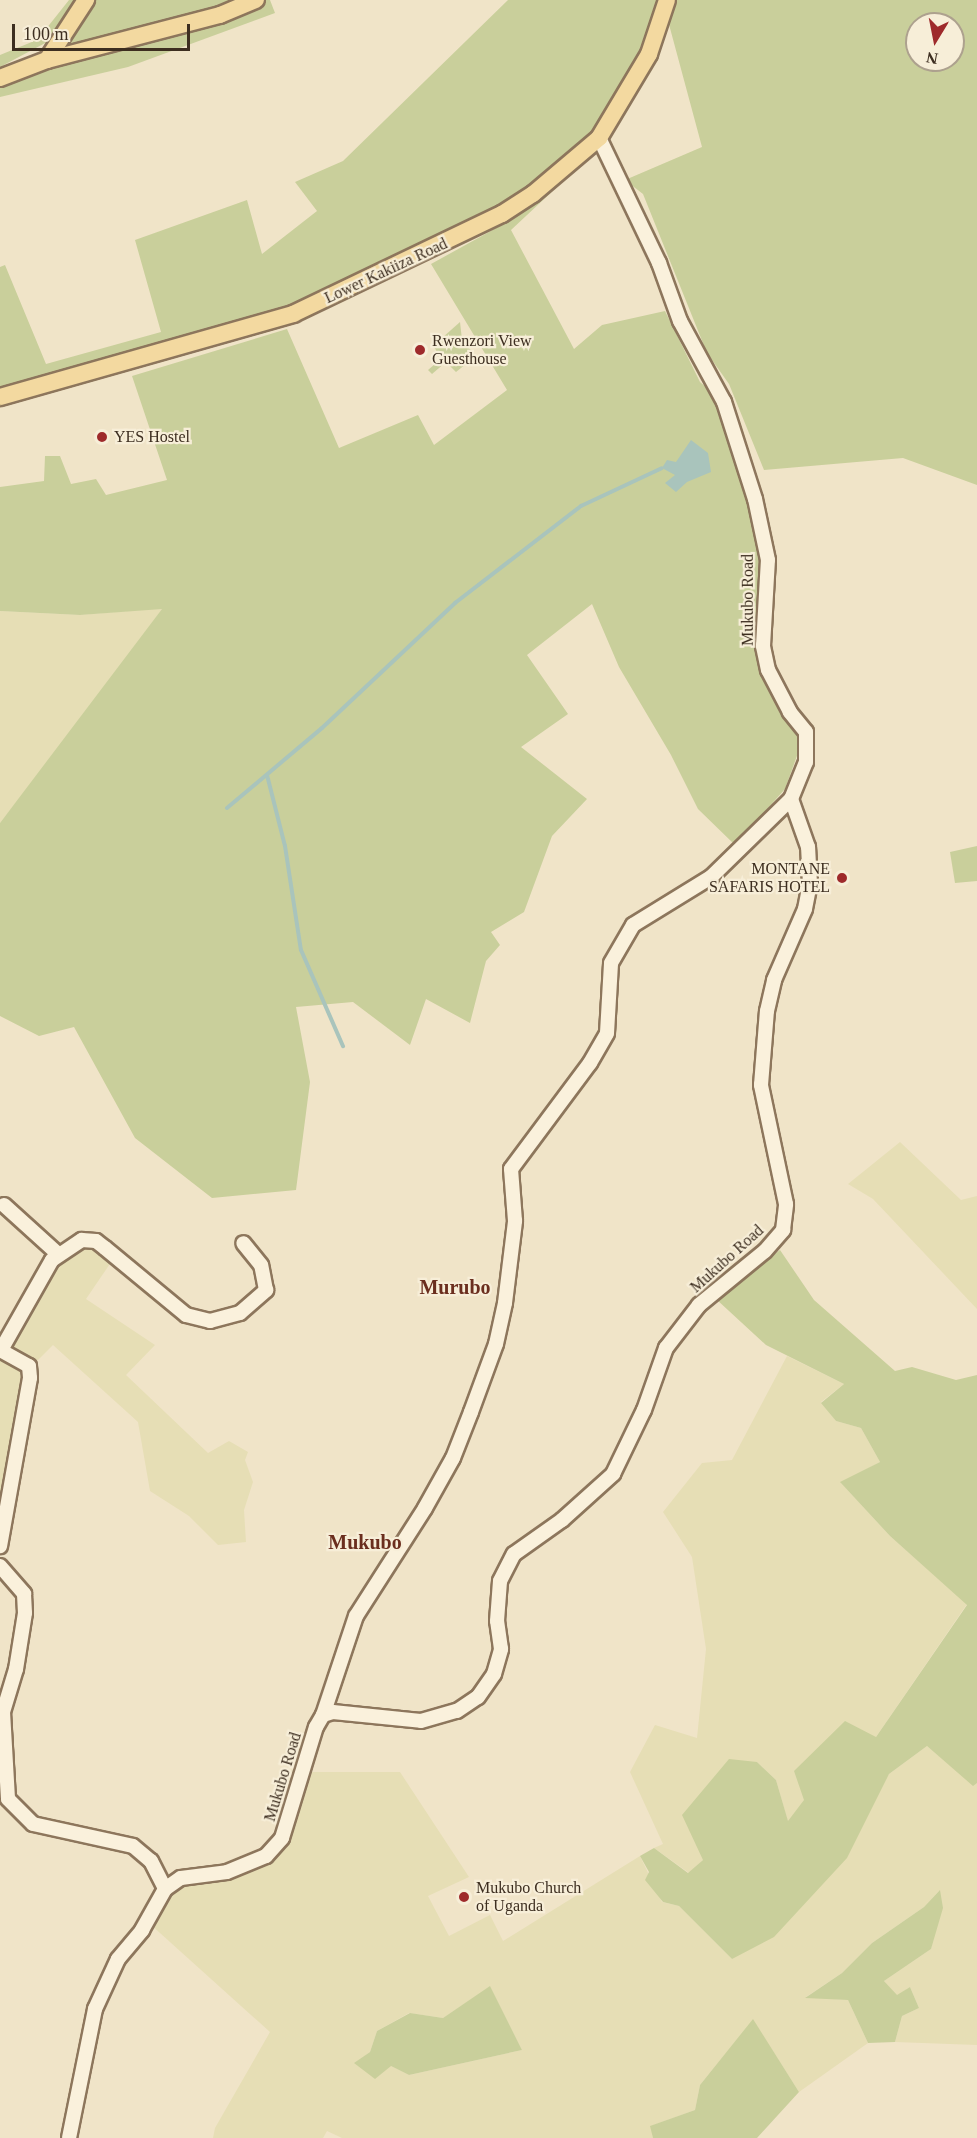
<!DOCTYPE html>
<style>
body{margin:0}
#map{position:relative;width:977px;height:2138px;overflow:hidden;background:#f0e4c8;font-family:"Times New Roman",serif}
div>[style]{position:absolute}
.farmland>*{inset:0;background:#e6deb5}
.green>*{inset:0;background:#c9cf9b}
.water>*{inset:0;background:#a9c4bc}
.stream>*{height:4px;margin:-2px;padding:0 2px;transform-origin:2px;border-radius:2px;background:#a9c4bc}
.roads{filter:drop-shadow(2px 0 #8d765c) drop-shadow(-2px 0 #8d765c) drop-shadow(0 2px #8d765c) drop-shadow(0 -2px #8d765c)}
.minor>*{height:14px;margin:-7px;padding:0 7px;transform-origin:7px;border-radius:7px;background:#faf1dc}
.major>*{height:16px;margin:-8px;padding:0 8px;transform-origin:8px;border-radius:8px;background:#f3d9a0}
.dots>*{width:16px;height:16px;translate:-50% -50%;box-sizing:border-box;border:3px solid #f7eed8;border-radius:50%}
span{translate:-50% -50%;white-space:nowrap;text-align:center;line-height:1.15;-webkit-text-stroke:4.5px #f7eed8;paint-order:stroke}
.street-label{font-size:16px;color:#3d2e20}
.poi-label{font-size:16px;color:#3d2e20}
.left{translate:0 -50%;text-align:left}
.right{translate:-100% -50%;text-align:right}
.quarter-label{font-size:20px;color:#6b2e1e;font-weight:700}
.north{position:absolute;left:905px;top:12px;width:60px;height:60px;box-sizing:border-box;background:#f7eed8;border:2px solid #ada18e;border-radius:50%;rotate:190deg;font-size:16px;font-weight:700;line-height:24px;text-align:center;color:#3d2e20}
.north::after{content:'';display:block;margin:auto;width:21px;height:27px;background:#9e2a2b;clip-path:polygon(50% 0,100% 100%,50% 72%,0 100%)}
.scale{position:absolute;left:12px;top:24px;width:178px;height:27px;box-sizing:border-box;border:3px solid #3d2e20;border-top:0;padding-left:8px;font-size:18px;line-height:21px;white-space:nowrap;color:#3d2e20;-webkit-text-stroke:4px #f7eed8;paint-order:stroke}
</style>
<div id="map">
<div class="farmland">
<i style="clip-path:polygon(163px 608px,76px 726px,0 823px,0 611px,80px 615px)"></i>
<i style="clip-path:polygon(900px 1142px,961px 1200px,977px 1196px,977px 1309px,873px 1199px,848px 1184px)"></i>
<i style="clip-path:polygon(80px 1237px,118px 1252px,86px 1299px,155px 1345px,126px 1375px,208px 1453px,229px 1441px,248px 1452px,245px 1460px,253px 1482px,244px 1510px,246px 1542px,218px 1545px,189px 1516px,150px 1491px,138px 1422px,53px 1345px,35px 1363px,10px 1474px,0 1500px,0 1345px,29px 1359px,4px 1342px,50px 1256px)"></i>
<i style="clip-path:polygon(787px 1356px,844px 1384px,821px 1402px,836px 1421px,861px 1428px,880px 1462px,841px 1483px,890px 1536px,967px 1604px,876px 1737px,805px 1800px,788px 1822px,776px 1780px,757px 1762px,704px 1859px,689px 1873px,654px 1848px,663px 1844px,630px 1772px,655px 1725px,697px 1738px,706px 1649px,692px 1557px,663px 1512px,702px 1463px,732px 1460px)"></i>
<i style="clip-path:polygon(evenodd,927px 1746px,973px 1785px,977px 1783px,977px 2045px,895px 2042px,902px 2016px,919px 2008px,910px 1987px,897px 1996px,884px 1981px,931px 1949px,939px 1891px,924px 1907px,872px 1943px,842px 1973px,806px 1997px,848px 2000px,868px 2043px,799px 2092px,753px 2020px,700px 2085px,695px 2110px,651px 2126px,653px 2138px,342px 2138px,327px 2131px,323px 2138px,213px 2138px,215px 2128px,270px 2032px,150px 1924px,177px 1886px,282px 1847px,312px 1772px,400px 1772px,469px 1877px,428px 1896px,449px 1936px,490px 1915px,503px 1941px,640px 1856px,662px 1902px,679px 1906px,732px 1959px,867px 1811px,889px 1774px,927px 1746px,490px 1987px,522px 2050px,409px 2075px,391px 2066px,355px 2063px,370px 2052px,377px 2031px,409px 2013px,443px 2018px,490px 1987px)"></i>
</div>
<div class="green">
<i style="clip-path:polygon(69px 0,82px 0,49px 41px,0 67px,0 55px,44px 37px,42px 34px)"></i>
<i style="clip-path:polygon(86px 0,242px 0,119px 39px,80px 41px,54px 50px)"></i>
<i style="clip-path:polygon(262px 0,270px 0,275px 13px,128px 67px,0 97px,0 80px)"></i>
<i style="clip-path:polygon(508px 0,660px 0,634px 63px,595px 132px,526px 193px,278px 314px,0 394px,0 267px,5px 265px,46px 364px,161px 332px,135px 240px,247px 200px,262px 254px,317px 211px,295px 182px,343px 161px)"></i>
<i style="clip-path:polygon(evenodd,677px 0,977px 0,977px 485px,903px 458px,764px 470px,729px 384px,707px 353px,643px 194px,625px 180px,702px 147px,667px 17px,677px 0,917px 24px,953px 24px,953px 60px,917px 60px,917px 24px)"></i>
<i style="clip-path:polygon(588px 158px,511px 230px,574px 349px,602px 325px,665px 311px,700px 382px,716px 396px,760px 546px,755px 634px,765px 680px,798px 732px,798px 753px,785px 789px,735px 845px,698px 809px,671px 755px,619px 667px,592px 604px,527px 655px,568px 714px,521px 747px,587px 799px,552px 836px,524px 912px,491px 932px,500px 945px,486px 961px,470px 1023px,426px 999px,410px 1045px,353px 1002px,296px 1007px,310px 1082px,296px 1190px,212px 1198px,135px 1138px,74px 1027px,39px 1036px,0 1016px,0 823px,162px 609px,80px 615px,0 611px,0 487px,44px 481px,45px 456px,60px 456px,71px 484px,96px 479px,106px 495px,167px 480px,132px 376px,287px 329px,339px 448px,418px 415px,434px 445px,507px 390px,431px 264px,509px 221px)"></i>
<i style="clip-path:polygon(460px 322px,462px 340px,476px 356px,456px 372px,446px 362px,432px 374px,428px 370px,442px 358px,433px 346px)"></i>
<i style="clip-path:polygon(977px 846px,977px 881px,955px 883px,950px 852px)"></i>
<i style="clip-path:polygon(780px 1250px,814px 1300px,895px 1371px,912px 1367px,956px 1380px,977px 1375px,977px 1783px,973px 1786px,927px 1746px,889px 1774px,847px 1858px,774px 1937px,732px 1959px,679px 1906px,663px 1902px,645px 1880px,649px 1872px,640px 1856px,654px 1848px,688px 1873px,703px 1860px,682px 1815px,729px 1759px,757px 1762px,776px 1780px,788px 1821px,804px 1800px,794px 1771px,845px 1721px,876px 1737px,967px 1605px,890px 1536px,840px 1482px,880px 1462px,861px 1428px,836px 1421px,821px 1403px,844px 1384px,766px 1345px,716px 1299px)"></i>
<i style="clip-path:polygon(940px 1890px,943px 1908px,931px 1949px,884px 1981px,897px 1995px,910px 1987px,919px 2008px,902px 2016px,895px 2042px,868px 2043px,848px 2000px,805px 1998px,842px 1973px,872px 1943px,924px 1907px)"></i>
<i style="clip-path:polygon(490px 1986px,522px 2050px,409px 2075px,391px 2066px,375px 2079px,354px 2063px,370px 2052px,377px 2031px,410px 2013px,443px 2018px)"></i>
<i style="clip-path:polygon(753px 2019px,799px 2092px,757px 2138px,653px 2138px,650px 2126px,695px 2110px,700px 2085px)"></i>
</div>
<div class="water">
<i style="clip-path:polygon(691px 440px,708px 453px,711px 472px,687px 482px,676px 492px,665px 483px,675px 475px,662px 468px,667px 460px,676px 462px)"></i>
</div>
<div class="stream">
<i style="left:267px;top:775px;width:73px;rotate:75.8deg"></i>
<i style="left:285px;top:846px;width:105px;rotate:81.3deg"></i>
<i style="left:301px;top:950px;width:105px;rotate:66.4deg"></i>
<i style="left:227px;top:808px;width:124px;rotate:-40.1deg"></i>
<i style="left:322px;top:728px;width:183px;rotate:-43.2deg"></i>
<i style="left:455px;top:603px;width:159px;rotate:-37.6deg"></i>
<i style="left:581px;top:506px;width:89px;rotate:-25.1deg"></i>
</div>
<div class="roads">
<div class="minor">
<i style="left:4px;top:1205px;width:73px;rotate:42.2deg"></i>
<i style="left:0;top:1350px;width:33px;rotate:29deg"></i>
<i style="left:29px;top:1366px;width:12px;rotate:85deg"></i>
<i style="left:30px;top:1378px;width:171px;rotate:100.1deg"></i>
<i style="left:1px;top:1350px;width:103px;rotate:-60.5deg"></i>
<i style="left:52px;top:1260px;width:36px;rotate:-34deg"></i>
<i style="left:82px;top:1240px;width:14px;rotate:4deg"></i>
<i style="left:96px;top:1241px;width:11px;rotate:38deg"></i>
<i style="left:105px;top:1248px;width:105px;rotate:39.6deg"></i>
<i style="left:186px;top:1315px;width:25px;rotate:14deg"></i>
<i style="left:210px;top:1321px;width:31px;rotate:-15deg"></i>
<i style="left:240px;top:1313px;width:35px;rotate:-41deg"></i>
<i style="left:266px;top:1290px;width:25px;rotate:-101deg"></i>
<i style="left:261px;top:1265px;width:28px;rotate:-129deg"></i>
<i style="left:0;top:1566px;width:37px;rotate:49deg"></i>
<i style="left:24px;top:1594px;width:19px;rotate:87deg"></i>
<i style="left:25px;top:1613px;width:57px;rotate:99.1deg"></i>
<i style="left:16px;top:1669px;width:45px;rotate:106.8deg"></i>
<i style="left:3px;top:1712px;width:87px;rotate:86.7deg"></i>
<i style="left:8px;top:1799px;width:35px;rotate:45deg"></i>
<i style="left:33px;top:1824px;width:102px;rotate:12.4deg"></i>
<i style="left:133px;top:1846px;width:23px;rotate:40deg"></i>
<i style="left:151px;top:1861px;width:31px;rotate:63deg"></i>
<i style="left:323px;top:1715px;width:104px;rotate:-71.6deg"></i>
<i style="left:356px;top:1616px;width:128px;rotate:-57.4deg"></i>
<i style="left:425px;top:1508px;width:57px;rotate:-60.8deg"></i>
<i style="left:453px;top:1458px;width:49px;rotate:-68.6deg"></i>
<i style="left:471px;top:1412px;width:72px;rotate:-69.8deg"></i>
<i style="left:496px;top:1344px;width:42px;rotate:-77.6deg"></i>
<i style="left:505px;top:1303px;width:83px;rotate:-83deg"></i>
<i style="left:515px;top:1221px;width:52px;rotate:-94.4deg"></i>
<i style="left:511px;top:1169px;width:132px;rotate:-53.3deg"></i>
<i style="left:590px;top:1063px;width:34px;rotate:-60deg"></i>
<i style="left:607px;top:1033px;width:70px;rotate:-86.7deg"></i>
<i style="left:611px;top:963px;width:44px;rotate:-59.9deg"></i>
<i style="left:633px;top:925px;width:92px;rotate:-31.6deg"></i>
<i style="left:711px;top:877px;width:112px;rotate:-44.3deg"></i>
<i style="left:69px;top:2138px;width:132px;rotate:-78.6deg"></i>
<i style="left:95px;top:2009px;width:55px;rotate:-65.3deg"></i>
<i style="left:118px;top:1959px;width:38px;rotate:-50deg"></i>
<i style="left:142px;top:1930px;width:47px;rotate:-60.7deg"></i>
<i style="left:165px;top:1889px;width:19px;rotate:-35deg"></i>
<i style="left:181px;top:1878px;width:46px;rotate:-7.4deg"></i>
<i style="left:227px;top:1872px;width:42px;rotate:-22.3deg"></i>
<i style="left:266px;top:1856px;width:24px;rotate:-48deg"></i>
<i style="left:282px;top:1838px;width:116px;rotate:-73deg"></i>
<i style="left:316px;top:1727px;width:14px;rotate:-60deg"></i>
<i style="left:323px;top:1715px;width:10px;rotate:-17deg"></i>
<i style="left:333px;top:1712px;width:88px;rotate:5.8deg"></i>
<i style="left:421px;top:1721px;width:37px;rotate:-16deg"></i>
<i style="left:457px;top:1711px;width:25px;rotate:-34deg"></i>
<i style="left:478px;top:1697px;width:28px;rotate:-55deg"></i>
<i style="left:494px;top:1674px;width:26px;rotate:-74deg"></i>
<i style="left:501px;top:1649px;width:28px;rotate:-98deg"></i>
<i style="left:497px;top:1621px;width:40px;rotate:-85.7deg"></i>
<i style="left:500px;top:1581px;width:30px;rotate:-63deg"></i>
<i style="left:514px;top:1554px;width:59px;rotate:-35.3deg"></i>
<i style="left:562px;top:1520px;width:69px;rotate:-42deg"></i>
<i style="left:613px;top:1474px;width:71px;rotate:-64.2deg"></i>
<i style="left:644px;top:1410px;width:66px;rotate:-70.5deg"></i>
<i style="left:666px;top:1348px;width:54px;rotate:-52.5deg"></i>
<i style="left:699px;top:1305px;width:85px;rotate:-39.3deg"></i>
<i style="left:765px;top:1251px;width:28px;rotate:-49deg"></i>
<i style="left:783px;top:1230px;width:26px;rotate:-83deg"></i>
<i style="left:786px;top:1204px;width:122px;rotate:-101.9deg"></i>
<i style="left:761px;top:1085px;width:74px;rotate:-85.4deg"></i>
<i style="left:767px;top:1011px;width:32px;rotate:-77deg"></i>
<i style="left:774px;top:980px;width:77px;rotate:-66.4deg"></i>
<i style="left:805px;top:909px;width:25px;rotate:-79deg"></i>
<i style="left:810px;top:884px;width:37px;rotate:-93deg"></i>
<i style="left:808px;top:847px;width:51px;rotate:-109.5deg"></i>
<i style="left:791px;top:799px;width:40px;rotate:-68deg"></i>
<i style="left:806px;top:762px;width:30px;rotate:-90deg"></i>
<i style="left:806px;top:732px;width:26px;rotate:-129deg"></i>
<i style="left:790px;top:712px;width:47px;rotate:-117.6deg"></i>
<i style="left:768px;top:670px;width:25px;rotate:-102deg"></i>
<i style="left:763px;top:646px;width:86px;rotate:-86.7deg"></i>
<i style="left:768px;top:560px;width:62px;rotate:-102deg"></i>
<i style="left:755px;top:499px;width:102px;rotate:-107.7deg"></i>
<i style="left:724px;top:402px;width:92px;rotate:-118.5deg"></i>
<i style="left:680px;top:321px;width:62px;rotate:-109.9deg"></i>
<i style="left:659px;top:263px;width:139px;rotate:-115.6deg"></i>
</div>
<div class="major">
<i style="left:47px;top:60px;width:72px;rotate:-57deg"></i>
<i style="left:0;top:78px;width:50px;rotate:-21deg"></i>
<i style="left:47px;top:60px;width:179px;rotate:-14.6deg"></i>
<i style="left:220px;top:15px;width:39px;rotate:-23deg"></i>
<i style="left:0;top:397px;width:305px;rotate:-15.8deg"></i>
<i style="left:293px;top:314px;width:232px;rotate:-25.6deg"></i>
<i style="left:502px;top:214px;width:37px;rotate:-33deg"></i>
<i style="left:533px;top:194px;width:87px;rotate:-40.3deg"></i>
<i style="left:599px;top:138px;width:98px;rotate:-59.2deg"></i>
<i style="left:649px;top:54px;width:57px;rotate:-71.6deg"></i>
</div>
</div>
<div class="dots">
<i style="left:420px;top:350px;background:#9e2a2b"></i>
<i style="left:102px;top:437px;background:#9e2a2b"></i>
<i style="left:842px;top:878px;background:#9e2a2b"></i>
<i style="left:464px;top:1897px;background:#9e2a2b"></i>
</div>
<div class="street-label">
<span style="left:386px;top:271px;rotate:-25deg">Lower Kakiiza Road</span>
<span style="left:748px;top:600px;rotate:-90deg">Mukubo Road</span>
<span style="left:727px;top:1259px;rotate:-42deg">Mukubo Road</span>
<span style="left:283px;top:1777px;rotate:-73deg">Mukubo Road</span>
</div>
<div class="poi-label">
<span class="left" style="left:432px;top:350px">Rwenzori View<br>Guesthouse</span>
<span class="left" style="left:114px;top:437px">YES Hostel</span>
<span class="right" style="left:830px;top:878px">MONTANE<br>SAFARIS HOTEL</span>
<span class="left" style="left:476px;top:1897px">Mukubo Church<br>of Uganda</span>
</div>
<div class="quarter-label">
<span style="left:455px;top:1287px">Murubo</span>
<span style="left:365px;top:1542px">Mukubo</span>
</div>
<div class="north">N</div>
<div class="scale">100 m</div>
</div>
